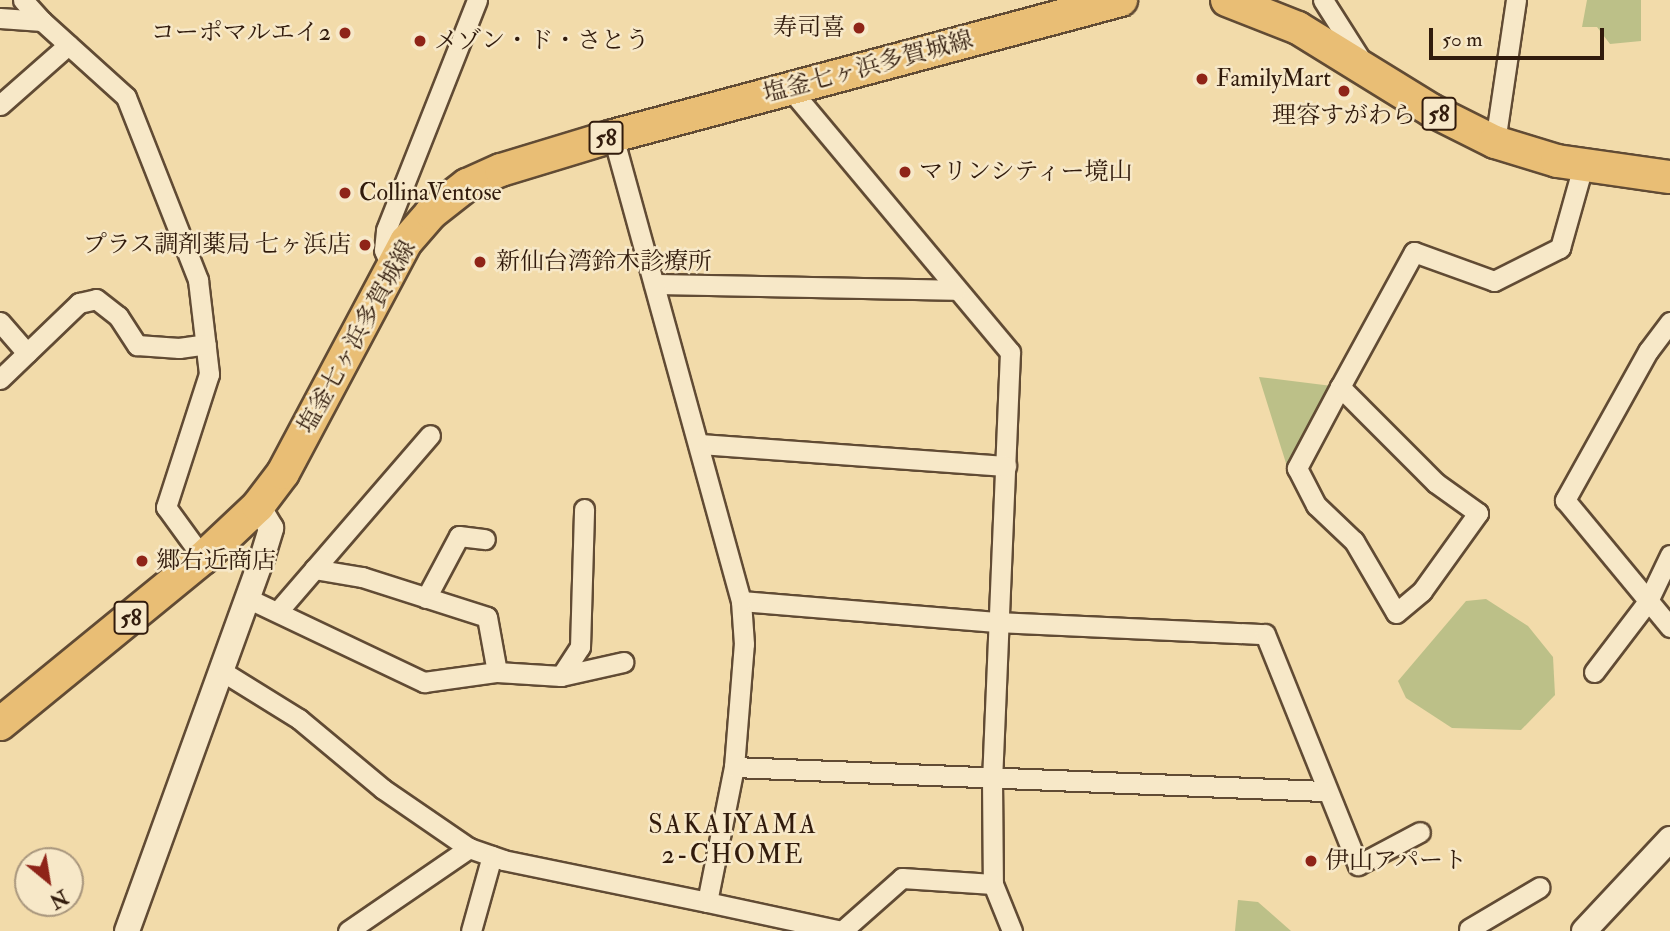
<!DOCTYPE html>
<meta charset="utf-8">
<style>
body{margin:0}
#map{position:relative;width:1670px;height:931px;overflow:hidden;background:#f2dbaa;font-family:"IM FELL Double Pica","Noto Serif JP",serif}
div>[style]{position:absolute}
.green>*{inset:0;background:#bcc088}
.roads{filter:drop-shadow(2px 0 #614b34) drop-shadow(-2px 0 #614b34) drop-shadow(0 2px #614b34) drop-shadow(0 -2px #614b34)}
.minor>*{height:19px;margin:-9.5px;padding:0 9.5px;transform-origin:9.5px;border-radius:9.5px;background:#f7e8c8}
.tertiary>*{height:24px;margin:-12px;padding:0 12px;transform-origin:12px;border-radius:12px;background:#f7e8c8}
.primary>*{height:32px;margin:-16px;padding:0 16px;transform-origin:16px;border-radius:16px;background:#e9be75}
.dots>*{width:19px;height:19px;translate:-50% -50%;box-sizing:border-box;border:4px solid #f7e8c8;border-radius:50%}
span{translate:-50% -50%;white-space:nowrap;text-align:center;line-height:1.15;-webkit-text-stroke:5px #f7e8c8;paint-order:stroke}
.shield-label span{padding:2px 5px;background:#f7e8c8;border:2px solid;border-radius:5px;-webkit-text-stroke-width:0}
.shield-label{font-size:23px;color:#311b0c;font-weight:700}
.poi-label{font-size:24px;color:#311b0c}
.right{translate:-100% -50%;text-align:right}
.left{translate:0 -50%;text-align:left}
.street-label{font-size:24px;color:#311b0c}
.neighbourhood-label{font-size:26px;color:#311b0c;letter-spacing:2px}
.north{position:absolute;left:14px;top:847px;width:70px;height:70px;box-sizing:border-box;background:#f7e8c8;border:2px solid #a8967d;border-radius:50%;rotate:150deg;font-size:19px;font-weight:700;line-height:28px;text-align:center;color:#311b0c}
.north::after{content:'';display:block;margin:auto;width:24px;height:32px;background:#8f2418;clip-path:polygon(50% 0,100% 100%,50% 72%,0 100%)}
.scale{position:absolute;left:1429px;top:28px;width:175px;height:32px;box-sizing:border-box;border:4px solid #311b0c;border-top:0;padding-left:9px;font-size:21px;line-height:24px;white-space:nowrap;color:#311b0c;-webkit-text-stroke:5px #f7e8c8;paint-order:stroke}
</style>
<div id="map">
<div class="green">
<i style="clip-path:polygon(1587px 0,1641px 0,1641px 41px,1610px 44px,1597px 27px,1582px 27px)"></i>
<i style="clip-path:polygon(1259px 377px,1340px 387px,1290px 476px)"></i>
<i style="clip-path:polygon(1486px 599px,1528px 626px,1553px 657px,1555px 695px,1521px 730px,1452px 728px,1406px 698px,1398px 681px,1466px 601px)"></i>
<i style="clip-path:polygon(1238px 900px,1258px 902px,1291px 931px,1235px 931px)"></i>
</div>
<div class="roads">
<div class="minor">
<i style="left:23px;top:0;width:28px;rotate:48deg"></i>
<i style="left:1323px;top:0;width:75px;rotate:57.6deg"></i>
<i style="left:0;top:18px;width:42px;rotate:4.1deg"></i>
<i style="left:42px;top:21px;width:113px;rotate:42.1deg"></i>
<i style="left:126px;top:97px;width:197px;rotate:68.5deg"></i>
<i style="left:198px;top:280px;width:95px;rotate:83.3deg"></i>
<i style="left:209px;top:374px;width:140px;rotate:107.9deg"></i>
<i style="left:166px;top:507px;width:63px;rotate:54deg"></i>
<i style="left:790px;top:89px;width:343px;rotate:50.1deg"></i>
<i style="left:1010px;top:352px;width:427px;rotate:92.4deg"></i>
<i style="left:992px;top:779px;width:105px;rotate:89.5deg"></i>
<i style="left:993px;top:884px;width:51px;rotate:68deg"></i>
<i style="left:0;top:105px;width:91px;rotate:-41.4deg"></i>
<i style="left:1495px;top:142px;width:144px;rotate:-81.6deg"></i>
<i style="left:391px;top:266px;width:17px;rotate:-114deg"></i>
<i style="left:384px;top:250px;width:20px;rotate:-84deg"></i>
<i style="left:386px;top:230px;width:247px;rotate:-68.4deg"></i>
<i style="left:654px;top:284px;width:302px;rotate:1.1deg"></i>
<i style="left:0;top:322px;width:41px;rotate:48.9deg"></i>
<i style="left:1670px;top:322px;width:36px;rotate:127deg"></i>
<i style="left:1648px;top:351px;width:171px;rotate:119.1deg"></i>
<i style="left:1565px;top:500px;width:165px;rotate:50.4deg"></i>
<i style="left:0;top:379px;width:110px;rotate:-43.9deg"></i>
<i style="left:79px;top:303px;width:17px;rotate:-13deg"></i>
<i style="left:96px;top:299px;width:28px;rotate:38deg"></i>
<i style="left:118px;top:316px;width:35px;rotate:57deg"></i>
<i style="left:137px;top:345px;width:42px;rotate:4.1deg"></i>
<i style="left:179px;top:348px;width:27px;rotate:-8deg"></i>
<i style="left:1340px;top:387px;width:92px;rotate:118deg"></i>
<i style="left:1297px;top:468px;width:42px;rotate:62.8deg"></i>
<i style="left:1316px;top:505px;width:52px;rotate:43.5deg"></i>
<i style="left:1354px;top:541px;width:83px;rotate:59.7deg"></i>
<i style="left:1396px;top:613px;width:34px;rotate:-40deg"></i>
<i style="left:1422px;top:591px;width:96px;rotate:-54.3deg"></i>
<i style="left:1478px;top:513px;width:52px;rotate:-144.5deg"></i>
<i style="left:1436px;top:483px;width:136px;rotate:-135deg"></i>
<i style="left:1340px;top:387px;width:154px;rotate:-61.3deg"></i>
<i style="left:1414px;top:252px;width:85px;rotate:19.9deg"></i>
<i style="left:1494px;top:281px;width:74px;rotate:-26.6deg"></i>
<i style="left:1560px;top:248px;width:85px;rotate:-74.3deg"></i>
<i style="left:699px;top:444px;width:308px;rotate:4.1deg"></i>
<i style="left:314px;top:569px;width:49px;rotate:9.5deg"></i>
<i style="left:362px;top:577px;width:131px;rotate:17.7deg"></i>
<i style="left:487px;top:617px;width:56px;rotate:79.7deg"></i>
<i style="left:426px;top:598px;width:70px;rotate:-62deg"></i>
<i style="left:459px;top:536px;width:26px;rotate:7deg"></i>
<i style="left:249px;top:599px;width:194px;rotate:25.4deg"></i>
<i style="left:424px;top:682px;width:74px;rotate:-7.8deg"></i>
<i style="left:497px;top:672px;width:64px;rotate:3.6deg"></i>
<i style="left:561px;top:676px;width:64px;rotate:-12.7deg"></i>
<i style="left:741px;top:601px;width:256px;rotate:4.7deg"></i>
<i style="left:996px;top:622px;width:269px;rotate:2.6deg"></i>
<i style="left:1265px;top:634px;width:249px;rotate:68.1deg"></i>
<i style="left:1358px;top:865px;width:70px;rotate:-28deg"></i>
<i style="left:279px;top:610px;width:231px;rotate:-49.2deg"></i>
<i style="left:220px;top:670px;width:93px;rotate:31.8deg"></i>
<i style="left:299px;top:719px;width:109px;rotate:39.8deg"></i>
<i style="left:383px;top:789px;width:104px;rotate:34.5deg"></i>
<i style="left:469px;top:848px;width:36px;rotate:19deg"></i>
<i style="left:503px;top:860px;width:208px;rotate:11.6deg"></i>
<i style="left:707px;top:902px;width:138px;rotate:-78.7deg"></i>
<i style="left:734px;top:767px;width:123px;rotate:-85.4deg"></i>
<i style="left:744px;top:644px;width:43px;rotate:-94deg"></i>
<i style="left:741px;top:601px;width:482px;rotate:-105.4deg"></i>
<i style="left:1594px;top:672px;width:89px;rotate:-52.7deg"></i>
<i style="left:1648px;top:601px;width:51px;rotate:-64.4deg"></i>
<i style="left:561px;top:676px;width:35px;rotate:-57deg"></i>
<i style="left:580px;top:647px;width:138px;rotate:-88.3deg"></i>
<i style="left:734px;top:767px;width:591px;rotate:2.33deg"></i>
<i style="left:707px;top:902px;width:138px;rotate:12.1deg"></i>
<i style="left:842px;top:931px;width:80px;rotate:-41.5deg"></i>
<i style="left:902px;top:878px;width:91px;rotate:3.8deg"></i>
<i style="left:1469px;top:929px;width:82px;rotate:-30.6deg"></i>
<i style="left:348px;top:931px;width:147px;rotate:-34.4deg"></i>
<i style="left:471px;top:931px;width:78px;rotate:-74.4deg"></i>
</div>
<div class="tertiary">
<i style="left:127px;top:931px;width:400px;rotate:-70.1deg"></i>
<i style="left:263px;top:555px;width:28px;rotate:-73deg"></i>
<i style="left:271px;top:528px;width:26px;rotate:-121deg"></i>
<i style="left:1584px;top:931px;width:126px;rotate:-46.9deg"></i>
</div>
<div class="primary">
<i style="left:1227px;top:0;width:76px;rotate:21.5deg"></i>
<i style="left:1298px;top:28px;width:156px;rotate:31.7deg"></i>
<i style="left:1431px;top:110px;width:72px;rotate:26.6deg"></i>
<i style="left:1495px;top:142px;width:65px;rotate:17deg"></i>
<i style="left:1557px;top:161px;width:114px;rotate:8.1deg"></i>
<i style="left:0;top:724px;width:262px;rotate:-39.3deg"></i>
<i style="left:203px;top:558px;width:76px;rotate:-43.4deg"></i>
<i style="left:258px;top:506px;width:41px;rotate:-52.9deg"></i>
<i style="left:283px;top:473px;width:262px;rotate:-62deg"></i>
<i style="left:406px;top:242px;width:38px;rotate:-49deg"></i>
<i style="left:431px;top:213px;width:46px;rotate:-37.9deg"></i>
<i style="left:467px;top:185px;width:37px;rotate:-24deg"></i>
<i style="left:501px;top:170px;width:117px;rotate:-16.9deg"></i>
<i style="left:613px;top:136px;width:526px;rotate:-14.99deg"></i>
</div>
</div>
<div class="dots">
<i style="left:859px;top:28px;background:#8f2418"></i>
<i style="left:345px;top:33px;background:#8f2418"></i>
<i style="left:420px;top:41px;background:#8f2418"></i>
<i style="left:1202px;top:79px;background:#8f2418"></i>
<i style="left:1344px;top:91px;background:#8f2418"></i>
<i style="left:905px;top:172px;background:#8f2418"></i>
<i style="left:345px;top:193px;background:#8f2418"></i>
<i style="left:365px;top:245px;background:#8f2418"></i>
<i style="left:480px;top:262px;background:#8f2418"></i>
<i style="left:142px;top:561px;background:#8f2418"></i>
<i style="left:1311px;top:861px;background:#8f2418"></i>
</div>
<div class="shield-label">
<span style="left:1439px;top:114px">58</span>
<span style="left:606px;top:138px">58</span>
<span style="left:131px;top:618px">58</span>
</div>
<div class="poi-label">
<span class="right" style="left:845px;top:28px">寿司喜</span>
<span class="right" style="left:331px;top:33px">コーポマルエイ2</span>
<span class="left" style="left:434px;top:41px">メゾン・ド・さとう</span>
<span class="left" style="left:1216px;top:79px">FamilyMart</span>
<span style="left:1344px;top:116px">理容すがわら</span>
<span class="left" style="left:919px;top:172px">マリンシティー境山</span>
<span class="left" style="left:359px;top:193px">CollinaVentose</span>
<span class="right" style="left:351px;top:245px">プラス調剤薬局 七ヶ浜店</span>
<span class="left" style="left:496px;top:262px">新仙台湾鈴木診療所</span>
<span class="left" style="left:156px;top:561px">郷右近商店</span>
<span class="left" style="left:1325px;top:861px">伊山アパート</span>
</div>
<div class="street-label">
<span style="left:868px;top:67px;rotate:-15deg">塩釜七ヶ浜多賀城線</span>
<span style="left:357px;top:337px;rotate:-61deg">塩釜七ヶ浜多賀城線</span>
</div>
<div class="neighbourhood-label">
<span style="left:733px;top:841px">SAKAIYAMA<br>2-CHOME</span>
</div>
<div class="north">N</div>
<div class="scale">50 m</div>
</div>
